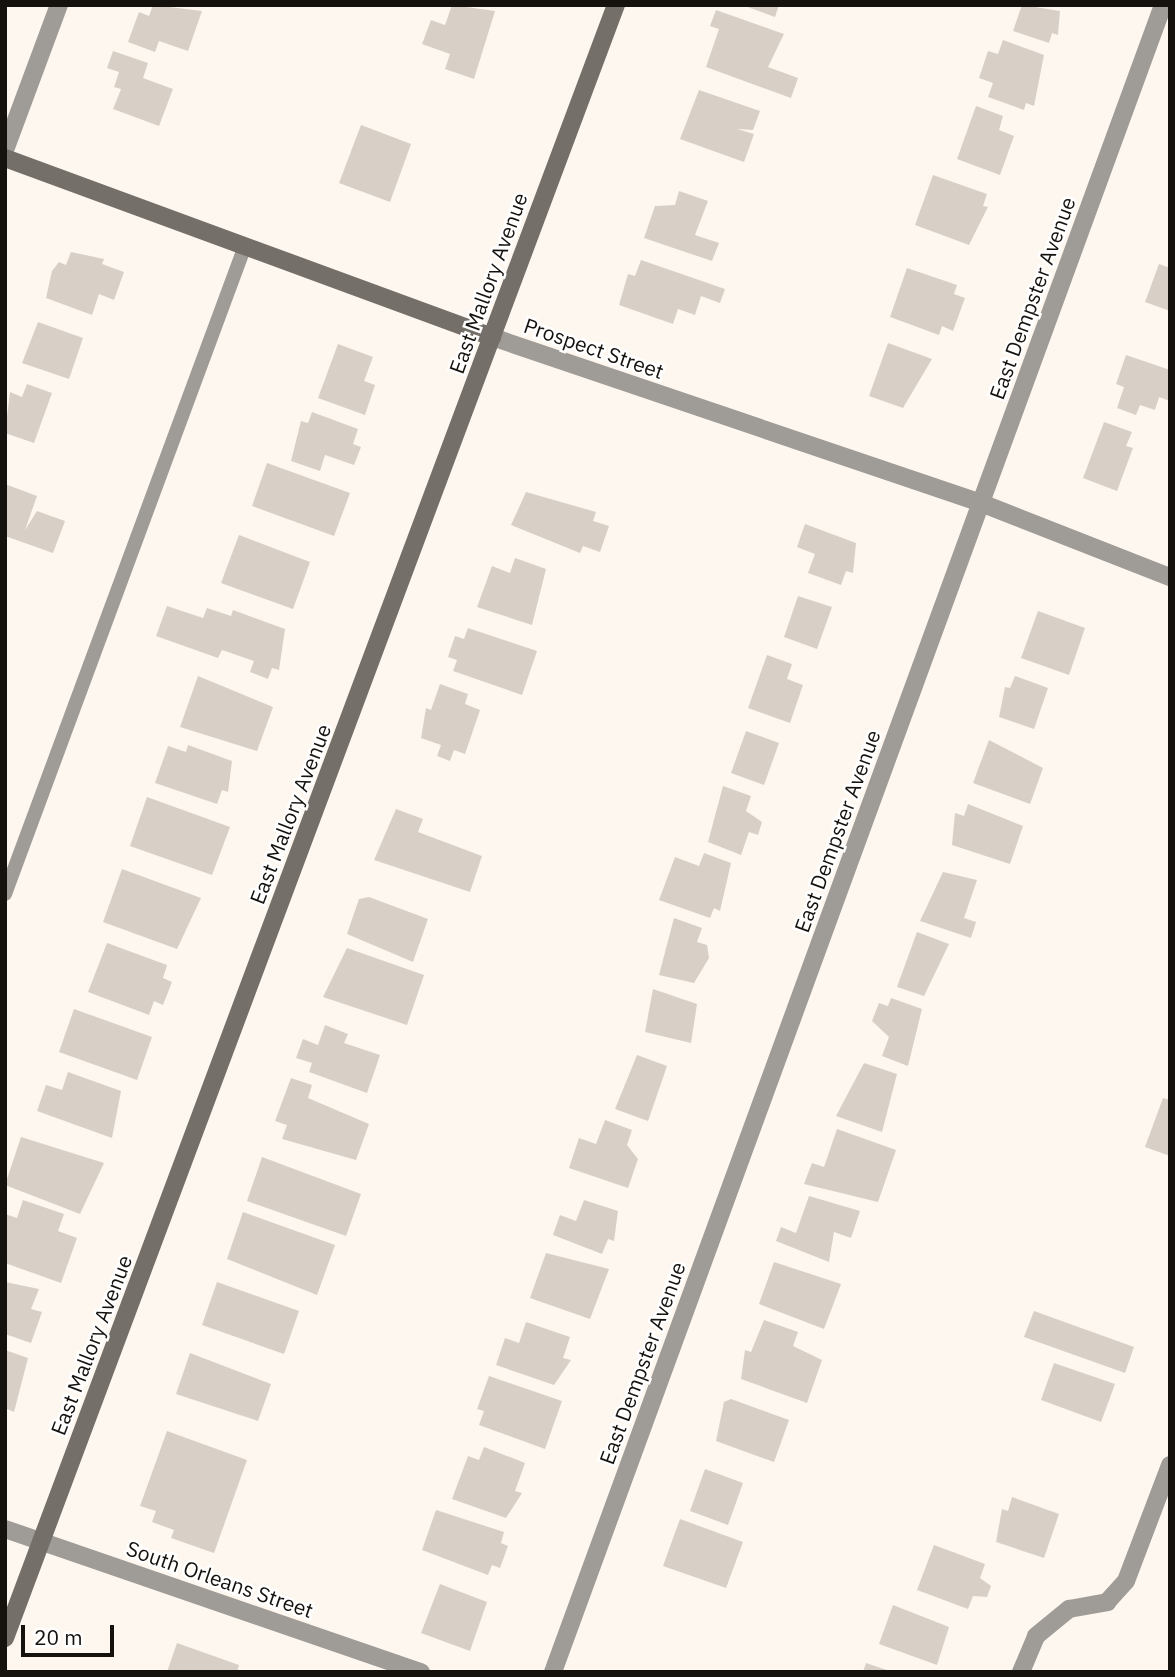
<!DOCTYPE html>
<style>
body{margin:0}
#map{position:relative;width:1175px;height:1677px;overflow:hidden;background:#fef7ef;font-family:"IBM Plex Sans",sans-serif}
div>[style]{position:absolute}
.building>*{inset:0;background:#d8d0c6}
.lane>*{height:14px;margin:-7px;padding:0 7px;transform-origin:7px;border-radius:7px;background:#9f9b97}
.street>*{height:18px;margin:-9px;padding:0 9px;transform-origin:9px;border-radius:9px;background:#9f9b97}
.secondary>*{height:18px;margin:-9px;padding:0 9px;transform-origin:9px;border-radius:9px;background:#746f69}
span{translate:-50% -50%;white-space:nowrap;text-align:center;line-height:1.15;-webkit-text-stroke:5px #fff;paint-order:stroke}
.street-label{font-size:21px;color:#15120e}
.frame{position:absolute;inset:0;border:7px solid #15120e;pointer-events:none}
.scale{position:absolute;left:21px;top:1625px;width:93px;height:32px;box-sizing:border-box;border:4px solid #15120e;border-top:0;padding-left:9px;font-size:21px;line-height:24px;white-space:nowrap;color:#15120e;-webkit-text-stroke:5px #fff;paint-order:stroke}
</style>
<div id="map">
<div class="building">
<i style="clip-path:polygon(153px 5px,202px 11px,188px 51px,159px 41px,155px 52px,128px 42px,139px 12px,149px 16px)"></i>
<i style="clip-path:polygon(452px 5px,495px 11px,474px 79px,445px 69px,450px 54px,422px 44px,431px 20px,445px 25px)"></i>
<i style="clip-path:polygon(742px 5px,779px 5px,775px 17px)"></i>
<i style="clip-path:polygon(1022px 5px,1060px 11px,1058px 35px,1052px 33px,1049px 43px,1013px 31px)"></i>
<i style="clip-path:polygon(716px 10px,784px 34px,768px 67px,798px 78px,791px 98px,706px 67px,719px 29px,710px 26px)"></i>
<i style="clip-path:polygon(1003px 40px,1044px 55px,1034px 106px,1026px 103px,1024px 110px,988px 97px,993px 83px,979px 78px,988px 51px,998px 54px)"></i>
<i style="clip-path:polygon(113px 51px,148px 63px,143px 78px,173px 89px,159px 126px,113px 109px,121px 89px,114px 87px,119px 72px,107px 68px)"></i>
<i style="clip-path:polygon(699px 90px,760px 111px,753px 130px,737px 129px,754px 134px,744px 162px,680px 139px)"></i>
<i style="clip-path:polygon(976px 106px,1003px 116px,999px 130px,1014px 136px,1000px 175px,957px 159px)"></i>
<i style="clip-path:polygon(361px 125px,411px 144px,390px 202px,339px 183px)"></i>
<i style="clip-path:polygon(933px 175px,987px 194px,983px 206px,988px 207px,969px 245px,915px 225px)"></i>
<i style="clip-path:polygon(679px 191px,708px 201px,695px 235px,719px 243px,712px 261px,644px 238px,655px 206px,675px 205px)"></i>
<i style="clip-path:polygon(71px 252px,104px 259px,102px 264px,124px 272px,114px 300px,99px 294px,92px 315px,46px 298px,52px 271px,59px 262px,66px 265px)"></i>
<i style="clip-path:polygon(641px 260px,725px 289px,720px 303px,701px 296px,695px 315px,678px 309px,673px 324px,619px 305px,628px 274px,635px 276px)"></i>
<i style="clip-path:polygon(1159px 264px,1170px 268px,1170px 311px,1145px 302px)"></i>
<i style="clip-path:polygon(907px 268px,957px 285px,954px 294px,965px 298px,953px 331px,942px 326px,939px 335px,890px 317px)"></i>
<i style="clip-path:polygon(38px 322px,83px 338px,69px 379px,22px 363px)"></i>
<i style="clip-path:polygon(888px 343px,932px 359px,903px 408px,869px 396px)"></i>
<i style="clip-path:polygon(338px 344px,373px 357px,364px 381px,375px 385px,365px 415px,318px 398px)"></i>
<i style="clip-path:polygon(1126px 355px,1170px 370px,1170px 401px,1159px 397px,1155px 410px,1140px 405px,1136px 415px,1117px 408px,1124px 387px,1116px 384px)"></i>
<i style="clip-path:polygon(27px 384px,52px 393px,34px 443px,5px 433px,10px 392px,22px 397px)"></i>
<i style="clip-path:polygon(312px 412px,358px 429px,353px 444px,361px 447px,354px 465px,325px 455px,320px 471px,291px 461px,301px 421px,308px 423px)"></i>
<i style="clip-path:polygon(1104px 422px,1132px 432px,1126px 446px,1133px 448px,1117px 491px,1083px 478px)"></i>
<i style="clip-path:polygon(267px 463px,350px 493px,334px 536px,252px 506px)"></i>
<i style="clip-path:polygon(5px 484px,37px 496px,25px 530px,37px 511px,65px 521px,53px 553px,5px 536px)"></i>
<i style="clip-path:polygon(526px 492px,596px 512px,593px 521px,609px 526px,600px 552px,583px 546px,580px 553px,511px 525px)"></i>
<i style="clip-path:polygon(805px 524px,856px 543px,853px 573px,846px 571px,841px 585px,808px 573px,815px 554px,797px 547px)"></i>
<i style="clip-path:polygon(239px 535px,310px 562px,293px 609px,221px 583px)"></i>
<i style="clip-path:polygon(515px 558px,546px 569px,532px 625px,477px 607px,492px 566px,510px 573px)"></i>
<i style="clip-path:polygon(798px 596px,832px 607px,817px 649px,784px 637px)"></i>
<i style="clip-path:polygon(167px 606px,203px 618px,207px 608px,231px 616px,233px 610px,285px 629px,279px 670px,272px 668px,268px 679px,250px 672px,254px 661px,222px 650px,218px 658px,156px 636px)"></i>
<i style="clip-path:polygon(1038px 611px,1085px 628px,1069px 675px,1021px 658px)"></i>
<i style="clip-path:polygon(468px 628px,537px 651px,522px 695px,453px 671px,457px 660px,448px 657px,455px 636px,464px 639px)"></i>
<i style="clip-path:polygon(767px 655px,792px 664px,787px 679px,803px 685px,790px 723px,748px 708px)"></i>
<i style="clip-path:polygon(198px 676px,273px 707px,257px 751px,180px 727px)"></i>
<i style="clip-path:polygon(1015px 676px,1048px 688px,1034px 729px,999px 717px,1005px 687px,1010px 688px)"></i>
<i style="clip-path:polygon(440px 684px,468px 694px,465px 704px,480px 710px,465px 754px,454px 750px,450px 761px,437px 756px,441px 745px,421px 738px,426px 708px,431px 710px)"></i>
<i style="clip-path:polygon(746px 731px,779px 743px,764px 785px,731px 773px)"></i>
<i style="clip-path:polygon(989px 740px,1043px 768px,1030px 804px,973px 783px)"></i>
<i style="clip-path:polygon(188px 745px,232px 761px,228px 792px,222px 790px,217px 804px,155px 783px,168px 746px,186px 752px)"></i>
<i style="clip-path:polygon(723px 786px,751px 796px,746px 811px,762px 822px,758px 835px,749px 832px,741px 855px,708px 842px)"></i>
<i style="clip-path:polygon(147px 797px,230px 827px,212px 875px,130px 846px)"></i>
<i style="clip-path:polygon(968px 804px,1023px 826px,1010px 864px,952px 845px,955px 813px,964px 816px)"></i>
<i style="clip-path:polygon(396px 809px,423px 819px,418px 832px,482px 856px,470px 892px,374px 860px)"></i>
<i style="clip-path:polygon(704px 853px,731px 863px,720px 911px,714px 908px,710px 918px,659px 900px,675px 857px,699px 866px)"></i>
<i style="clip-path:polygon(122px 869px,201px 898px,177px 949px,103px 922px)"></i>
<i style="clip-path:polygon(943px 872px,977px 880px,964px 918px,976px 922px,971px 938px,920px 921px)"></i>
<i style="clip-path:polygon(369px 897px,428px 919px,413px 962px,347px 934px,359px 899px)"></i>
<i style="clip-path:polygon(674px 918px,702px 928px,697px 942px,707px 945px,709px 958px,694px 983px,659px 975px)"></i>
<i style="clip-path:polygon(917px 932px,949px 944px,924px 996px,897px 987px)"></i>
<i style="clip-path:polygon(107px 943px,167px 965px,163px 978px,172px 982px,163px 1005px,154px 1001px,149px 1015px,88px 992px)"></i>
<i style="clip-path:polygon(347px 948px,424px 975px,407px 1025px,323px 997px)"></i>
<i style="clip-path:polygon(653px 989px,697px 1004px,691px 1043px,645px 1032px)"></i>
<i style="clip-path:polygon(891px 998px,922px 1009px,908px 1066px,882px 1056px,889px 1037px,872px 1021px,879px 1003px,888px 1006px)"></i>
<i style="clip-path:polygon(74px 1009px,152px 1037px,137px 1080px,59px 1052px)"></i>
<i style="clip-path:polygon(325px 1025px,348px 1034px,344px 1043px,380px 1055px,367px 1093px,309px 1072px,312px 1063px,296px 1058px,303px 1039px,318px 1045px)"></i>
<i style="clip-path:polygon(637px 1055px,667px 1066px,648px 1121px,615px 1109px)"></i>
<i style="clip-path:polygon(864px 1063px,897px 1074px,882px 1132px,836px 1116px)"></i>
<i style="clip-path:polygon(68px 1072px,121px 1091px,112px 1138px,37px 1111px,46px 1085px,62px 1090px)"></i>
<i style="clip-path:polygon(291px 1078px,312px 1085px,308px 1098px,369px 1124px,356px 1160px,282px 1139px,287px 1125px,275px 1121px)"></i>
<i style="clip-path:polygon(1163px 1098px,1170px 1100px,1170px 1156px,1145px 1147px)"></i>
<i style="clip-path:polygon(605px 1120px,632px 1130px,627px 1145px,638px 1159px,628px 1188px,569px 1168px,579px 1138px,596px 1144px)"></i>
<i style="clip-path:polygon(837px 1129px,896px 1150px,878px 1202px,804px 1184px,812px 1163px,824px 1167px)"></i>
<i style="clip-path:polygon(21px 1137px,104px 1163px,80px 1214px,5px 1185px)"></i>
<i style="clip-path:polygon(262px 1157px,361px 1194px,346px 1236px,247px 1201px)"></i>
<i style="clip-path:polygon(809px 1196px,860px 1211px,851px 1238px,834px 1232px,829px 1262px,776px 1241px,781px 1227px,796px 1233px)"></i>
<i style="clip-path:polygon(23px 1200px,64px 1214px,58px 1231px,77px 1238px,61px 1283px,5px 1263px,5px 1214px,17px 1218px)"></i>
<i style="clip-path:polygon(584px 1200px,618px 1211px,614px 1241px,608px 1239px,602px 1254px,553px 1235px,560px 1215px,576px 1221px)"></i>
<i style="clip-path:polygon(243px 1212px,335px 1245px,317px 1295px,227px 1259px)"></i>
<i style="clip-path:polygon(546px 1253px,609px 1269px,590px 1319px,530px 1298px)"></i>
<i style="clip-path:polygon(774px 1262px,841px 1284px,824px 1329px,759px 1304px)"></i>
<i style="clip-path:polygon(5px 1282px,39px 1289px,31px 1309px,42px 1312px,31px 1343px,5px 1334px)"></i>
<i style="clip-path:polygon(217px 1282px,299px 1311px,284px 1354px,202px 1325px)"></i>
<i style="clip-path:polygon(1034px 1311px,1134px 1347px,1125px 1373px,1024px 1337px)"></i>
<i style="clip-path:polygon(764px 1320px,798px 1332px,793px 1346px,822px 1360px,807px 1403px,741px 1379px,745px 1350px,751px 1352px)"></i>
<i style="clip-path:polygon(526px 1322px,570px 1337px,563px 1358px,571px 1360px,554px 1385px,496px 1365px,505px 1338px,519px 1343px)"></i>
<i style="clip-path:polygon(5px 1350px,28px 1358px,14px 1412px,5px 1408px)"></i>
<i style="clip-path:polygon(190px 1353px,271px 1384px,258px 1421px,176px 1394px)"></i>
<i style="clip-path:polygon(1054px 1363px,1115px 1384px,1101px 1422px,1041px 1400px)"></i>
<i style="clip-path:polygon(489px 1376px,562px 1401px,545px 1449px,479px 1425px,484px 1411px,477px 1409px)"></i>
<i style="clip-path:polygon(731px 1399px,789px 1420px,774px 1462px,716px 1441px,724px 1402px)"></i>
<i style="clip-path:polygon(167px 1431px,247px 1460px,214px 1553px,171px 1538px,174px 1530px,152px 1522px,156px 1511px,140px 1506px)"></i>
<i style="clip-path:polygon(484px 1447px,525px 1463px,515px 1491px,522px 1493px,506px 1518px,452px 1499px,468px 1456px,479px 1460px)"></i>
<i style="clip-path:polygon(705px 1469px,743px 1483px,728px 1525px,690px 1511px)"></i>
<i style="clip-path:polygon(1012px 1497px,1059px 1514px,1044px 1558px,996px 1542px,1002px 1509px,1008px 1511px)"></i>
<i style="clip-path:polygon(436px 1510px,504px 1532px,501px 1543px,508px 1546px,500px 1568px,492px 1565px,488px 1575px,422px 1550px)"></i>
<i style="clip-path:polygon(680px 1519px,743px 1542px,726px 1588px,663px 1566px)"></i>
<i style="clip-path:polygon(934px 1545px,985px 1564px,980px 1578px,991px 1586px,987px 1597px,973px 1596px,968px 1609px,917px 1590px)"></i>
<i style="clip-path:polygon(440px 1584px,487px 1602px,470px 1651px,421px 1633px)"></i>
<i style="clip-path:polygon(893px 1605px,949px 1627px,937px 1665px,879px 1644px)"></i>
<i style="clip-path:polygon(177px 1643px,239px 1665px,237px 1672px,167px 1672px)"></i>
<i style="clip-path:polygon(866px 1663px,890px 1671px,890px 1672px,863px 1672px)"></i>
</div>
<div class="lane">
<i style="left:5px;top:894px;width:691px;rotate:-69.68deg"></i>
</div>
<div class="street">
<i style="left:5px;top:150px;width:155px;rotate:-69.6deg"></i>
<i style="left:492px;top:337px;width:516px;rotate:18.75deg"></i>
<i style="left:981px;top:503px;width:203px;rotate:21.4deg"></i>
<i style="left:5px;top:1529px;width:440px;rotate:19deg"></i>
<i style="left:553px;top:1672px;width:1775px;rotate:-69.9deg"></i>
<i style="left:1021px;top:1672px;width:39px;rotate:-67deg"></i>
<i style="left:1036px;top:1636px;width:43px;rotate:-39.3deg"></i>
<i style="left:1069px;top:1609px;width:39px;rotate:-10deg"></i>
<i style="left:1107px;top:1602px;width:28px;rotate:-48deg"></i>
<i style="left:1126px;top:1581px;width:124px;rotate:-69.2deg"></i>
</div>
<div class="secondary">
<i style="left:5px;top:158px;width:519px;rotate:20.18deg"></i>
<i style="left:5px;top:1638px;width:1744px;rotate:-69.49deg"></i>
</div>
<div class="street-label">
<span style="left:488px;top:283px;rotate:-70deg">East Mallory Avenue</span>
<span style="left:1032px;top:298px;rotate:-70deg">East Dempster Avenue</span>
<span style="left:594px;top:348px;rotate:19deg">Prospect Street</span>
<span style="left:290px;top:814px;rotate:-69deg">East Mallory Avenue</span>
<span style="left:837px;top:831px;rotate:-70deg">East Dempster Avenue</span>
<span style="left:91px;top:1345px;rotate:-69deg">East Mallory Avenue</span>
<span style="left:642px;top:1363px;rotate:-70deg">East Dempster Avenue</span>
<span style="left:220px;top:1579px;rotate:19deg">South Orleans Street</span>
</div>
<div class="frame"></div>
<div class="scale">20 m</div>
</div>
